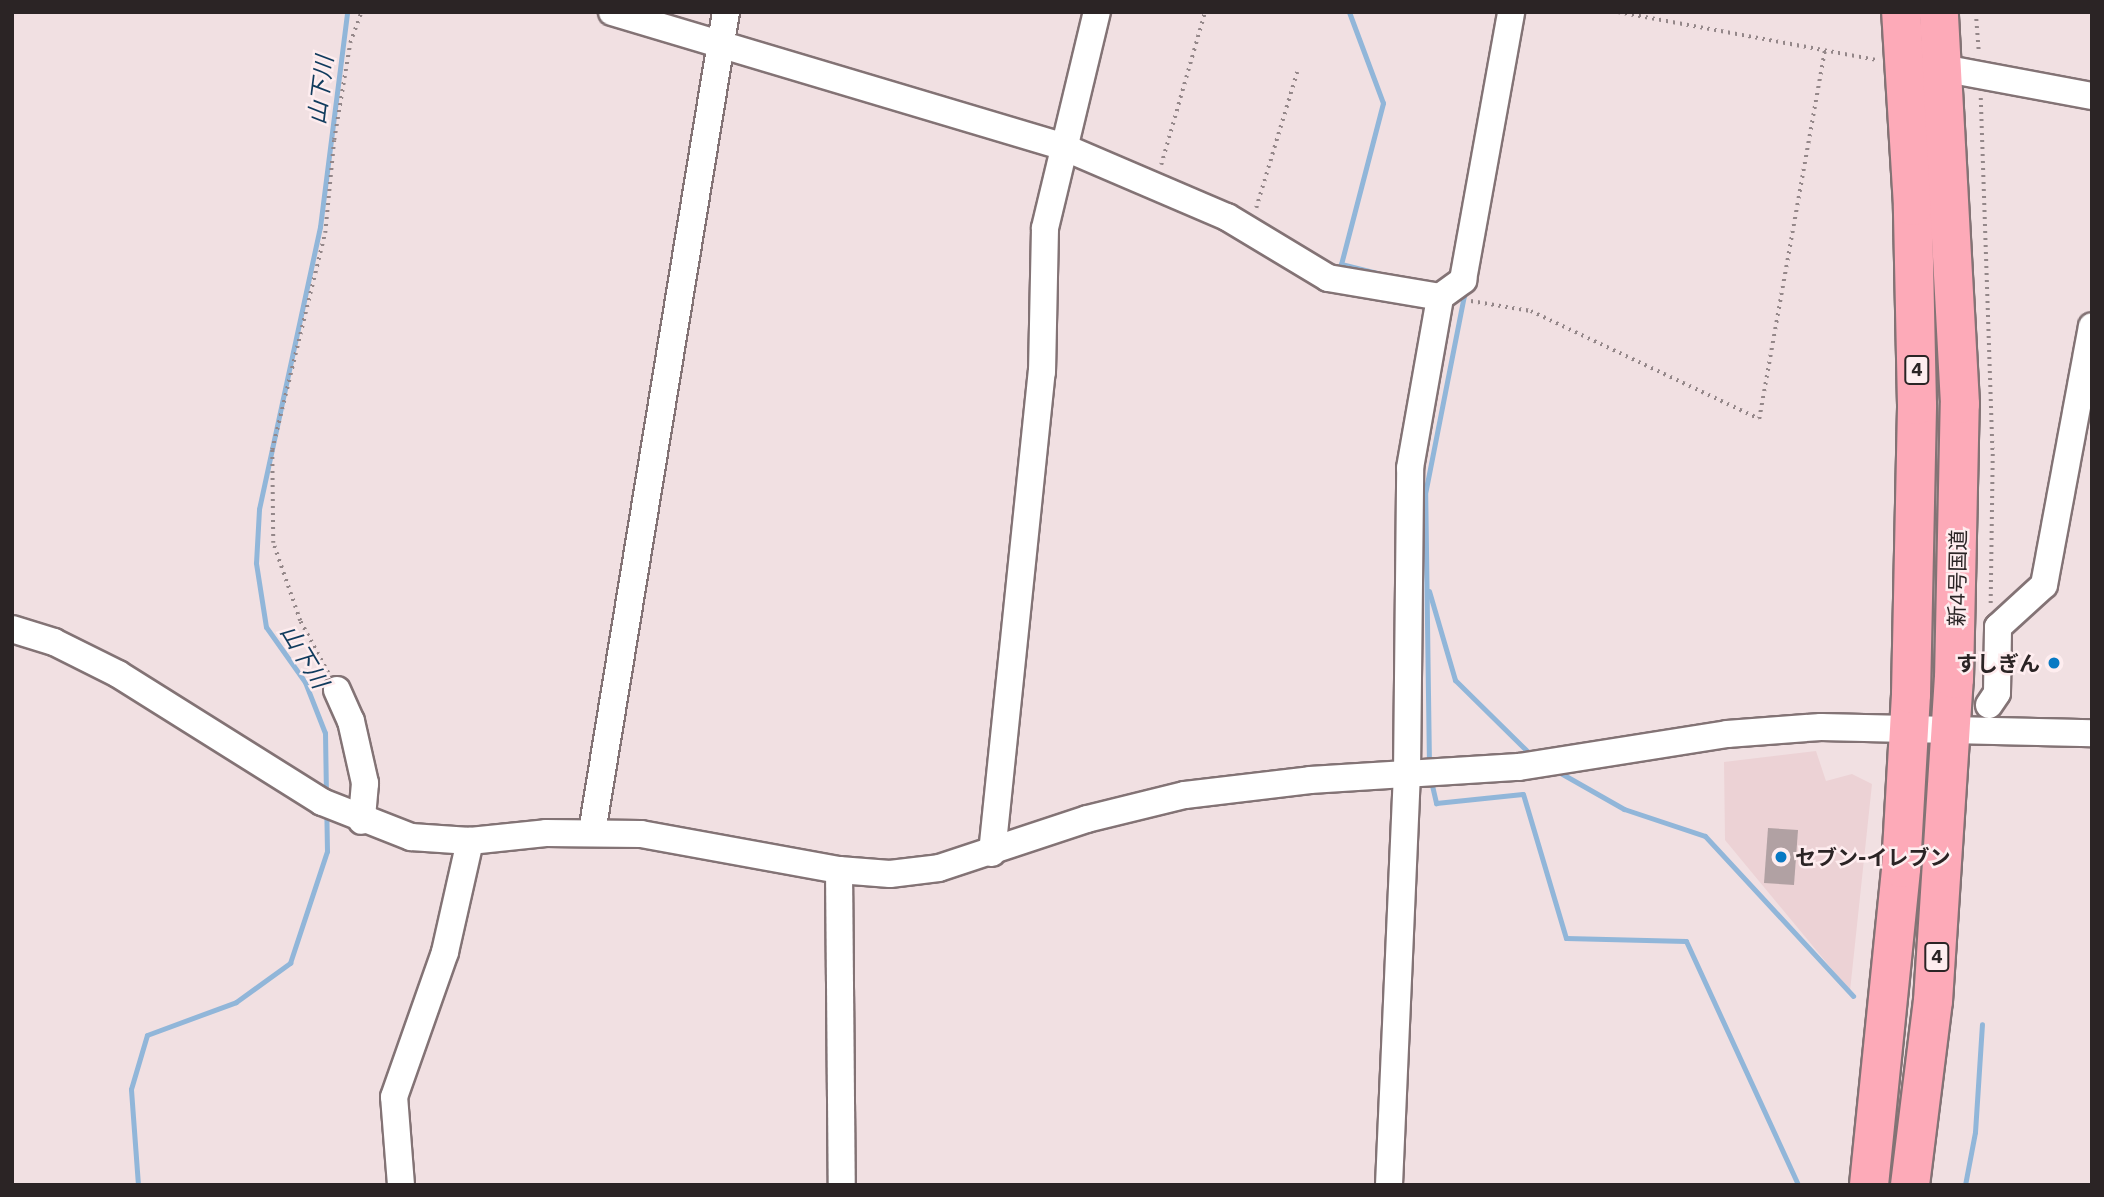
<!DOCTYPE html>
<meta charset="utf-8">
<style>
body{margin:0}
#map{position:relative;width:2104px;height:1197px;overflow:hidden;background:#f1e0e2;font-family:"IBM Plex Sans","Noto Sans JP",sans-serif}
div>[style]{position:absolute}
.built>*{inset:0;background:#ecd2d5}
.stream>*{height:5px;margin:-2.5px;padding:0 2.5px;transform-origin:2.5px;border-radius:2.5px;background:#91b6d9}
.building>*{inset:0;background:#b1a1a3}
.path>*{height:3.5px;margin-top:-1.75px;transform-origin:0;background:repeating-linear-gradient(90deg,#948789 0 2px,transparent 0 7px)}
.roads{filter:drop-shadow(2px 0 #837375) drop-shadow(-2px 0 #837375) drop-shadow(0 2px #837375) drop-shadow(0 -2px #837375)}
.minor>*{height:26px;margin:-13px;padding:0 13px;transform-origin:13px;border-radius:13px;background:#fff}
.highway>*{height:38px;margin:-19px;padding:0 19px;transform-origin:19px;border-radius:19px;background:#fdaab8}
.dots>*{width:19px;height:19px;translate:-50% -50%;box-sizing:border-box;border:4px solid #feedef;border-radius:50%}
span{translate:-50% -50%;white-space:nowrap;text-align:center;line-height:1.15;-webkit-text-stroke:5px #feedef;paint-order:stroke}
.shield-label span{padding:2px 5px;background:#feedef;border:2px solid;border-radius:5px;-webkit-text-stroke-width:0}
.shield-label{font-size:19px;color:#2b2425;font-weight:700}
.street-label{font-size:21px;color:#2b2425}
.poi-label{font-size:21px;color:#2b2425;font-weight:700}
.right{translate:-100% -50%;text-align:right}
.left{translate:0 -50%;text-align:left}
.water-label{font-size:23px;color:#103b5d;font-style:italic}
.frame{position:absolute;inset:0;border:14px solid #2b2425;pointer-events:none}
</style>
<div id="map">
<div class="built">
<i style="clip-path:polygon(1816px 751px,1826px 781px,1852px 774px,1872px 784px,1850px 991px,1725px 840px,1724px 762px)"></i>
</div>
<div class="stream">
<i style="left:1349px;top:12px;width:97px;rotate:69.5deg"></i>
<i style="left:1383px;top:103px;width:166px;rotate:104.6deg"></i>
<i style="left:1341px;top:264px;width:37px;rotate:14deg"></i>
<i style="left:1429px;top:591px;width:93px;rotate:73.7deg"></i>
<i style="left:1455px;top:680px;width:107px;rotate:44.6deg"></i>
<i style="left:1429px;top:765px;width:271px;rotate:-90.8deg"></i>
<i style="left:1425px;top:494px;width:202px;rotate:-78.9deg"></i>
<i style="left:1464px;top:296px;width:7px;rotate:-164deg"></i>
<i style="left:1557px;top:771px;width:77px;rotate:29.6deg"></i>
<i style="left:1624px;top:809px;width:85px;rotate:18.4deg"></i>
<i style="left:1705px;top:836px;width:218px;rotate:47.2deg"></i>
<i style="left:1431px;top:781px;width:23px;rotate:77deg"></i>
<i style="left:1436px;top:803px;width:87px;rotate:-5.9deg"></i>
<i style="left:1523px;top:794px;width:150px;rotate:73.4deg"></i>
<i style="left:1566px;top:938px;width:120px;rotate:1.4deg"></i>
<i style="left:1686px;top:941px;width:268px;rotate:65.3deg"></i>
<i style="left:326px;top:796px;width:63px;rotate:-90.9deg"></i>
<i style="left:325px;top:733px;width:55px;rotate:-111.4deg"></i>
<i style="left:305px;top:682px;width:67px;rotate:-125.3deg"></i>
<i style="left:266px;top:627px;width:65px;rotate:-98.9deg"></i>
<i style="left:256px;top:563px;width:54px;rotate:-86.8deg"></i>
<i style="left:259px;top:509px;width:289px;rotate:-77.8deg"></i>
<i style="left:320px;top:227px;width:217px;rotate:-82.8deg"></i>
<i style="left:138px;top:1185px;width:96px;rotate:-94.2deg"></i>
<i style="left:131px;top:1089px;width:56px;rotate:-73.5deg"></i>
<i style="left:147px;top:1035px;width:95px;rotate:-20.3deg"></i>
<i style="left:236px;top:1002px;width:67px;rotate:-35.8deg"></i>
<i style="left:290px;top:963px;width:118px;rotate:-71.7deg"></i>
<i style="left:327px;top:851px;width:39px;rotate:-91deg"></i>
<i style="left:1965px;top:1185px;width:54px;rotate:-79.3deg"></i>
<i style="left:1975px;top:1132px;width:108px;rotate:-86.3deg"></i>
</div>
<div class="building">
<i style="clip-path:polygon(1768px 828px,1798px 830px,1794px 885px,1764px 883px)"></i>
</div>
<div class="path">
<i style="left:1618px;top:12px;width:264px;rotate:10.5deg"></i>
<i style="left:1976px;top:12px;width:40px;rotate:85.7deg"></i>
<i style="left:1981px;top:98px;width:356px;rotate:88.1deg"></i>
<i style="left:1993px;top:454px;width:151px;rotate:90.8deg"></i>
<i style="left:1161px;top:165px;width:159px;rotate:-74deg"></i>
<i style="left:1256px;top:208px;width:142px;rotate:-73.2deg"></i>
<i style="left:1471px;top:301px;width:61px;rotate:9.5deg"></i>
<i style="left:1531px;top:311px;width:252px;rotate:25.3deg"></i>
<i style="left:1759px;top:419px;width:375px;rotate:-79.9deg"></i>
<i style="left:328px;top:673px;width:59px;rotate:-118.3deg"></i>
<i style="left:300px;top:621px;width:83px;rotate:-109.1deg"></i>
<i style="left:273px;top:543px;width:93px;rotate:-90.6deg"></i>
<i style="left:272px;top:450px;width:223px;rotate:-76.3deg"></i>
<i style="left:325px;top:233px;width:93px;rotate:-84.5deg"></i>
<i style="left:334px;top:140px;width:98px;rotate:-80.6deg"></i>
<i style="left:350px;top:43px;width:33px;rotate:-70deg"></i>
</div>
<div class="roads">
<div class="minor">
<i style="left:612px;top:12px;width:469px;rotate:16.6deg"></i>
<i style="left:1061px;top:146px;width:181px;rotate:23.2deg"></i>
<i style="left:1227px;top:217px;width:118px;rotate:31.1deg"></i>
<i style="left:1328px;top:278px;width:114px;rotate:9.6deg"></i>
<i style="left:1942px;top:68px;width:153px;rotate:10.6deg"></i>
<i style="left:12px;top:629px;width:44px;rotate:17.2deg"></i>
<i style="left:54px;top:642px;width:72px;rotate:26.6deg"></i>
<i style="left:118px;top:674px;width:241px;rotate:32.1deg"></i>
<i style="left:322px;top:802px;width:96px;rotate:21.5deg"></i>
<i style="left:411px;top:837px;width:59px;rotate:3.9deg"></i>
<i style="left:470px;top:841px;width:76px;rotate:-6deg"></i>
<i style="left:546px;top:833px;width:95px;rotate:0.6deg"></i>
<i style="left:641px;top:834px;width:201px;rotate:10.3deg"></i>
<i style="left:839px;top:870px;width:51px;rotate:4.5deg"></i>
<i style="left:890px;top:874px;width:49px;rotate:-7deg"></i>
<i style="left:939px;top:868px;width:156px;rotate:-18.3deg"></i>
<i style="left:1087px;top:819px;width:101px;rotate:-13.8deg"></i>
<i style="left:1185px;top:795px;width:126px;rotate:-6.8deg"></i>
<i style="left:1310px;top:780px;width:209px;rotate:-3.6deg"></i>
<i style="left:1519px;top:767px;width:211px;rotate:-9deg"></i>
<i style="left:1727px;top:734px;width:94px;rotate:-4.3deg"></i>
<i style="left:1821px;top:727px;width:271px;rotate:1.3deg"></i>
<i style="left:337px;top:690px;width:34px;rotate:66deg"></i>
<i style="left:351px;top:721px;width:64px;rotate:77.3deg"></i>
<i style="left:365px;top:783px;width:38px;rotate:95deg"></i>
<i style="left:1989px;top:705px;width:14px;rotate:-56deg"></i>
<i style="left:1997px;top:693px;width:66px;rotate:-89.1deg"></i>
<i style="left:1998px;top:627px;width:62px;rotate:-42.4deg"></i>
<i style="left:2044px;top:585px;width:263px;rotate:-79.5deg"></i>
<i style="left:592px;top:832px;width:831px;rotate:-80.72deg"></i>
<i style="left:992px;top:853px;width:484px;rotate:-84.1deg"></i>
<i style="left:1042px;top:372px;width:144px;rotate:-88.8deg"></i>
<i style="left:1045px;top:228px;width:222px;rotate:-76.5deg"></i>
<i style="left:839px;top:870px;width:315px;rotate:89.5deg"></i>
<i style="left:401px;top:1185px;width:88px;rotate:-94.5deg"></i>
<i style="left:394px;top:1097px;width:154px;rotate:-70.6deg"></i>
<i style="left:445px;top:952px;width:114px;rotate:-77.3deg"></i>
<i style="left:1389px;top:1185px;width:411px;rotate:-87.5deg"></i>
<i style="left:1407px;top:774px;width:306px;rotate:-89.4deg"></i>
<i style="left:1410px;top:468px;width:174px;rotate:-80deg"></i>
<i style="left:1440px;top:297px;width:29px;rotate:-36deg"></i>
<i style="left:1463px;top:280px;width:272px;rotate:-79.8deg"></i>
</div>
<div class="highway">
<i style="left:1869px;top:1185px;width:319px;rotate:-84.2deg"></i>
<i style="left:1901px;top:868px;width:174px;rotate:-86.7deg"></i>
<i style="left:1911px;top:694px;width:289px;rotate:-88.8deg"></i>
<i style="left:1917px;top:405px;width:199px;rotate:-91.2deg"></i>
<i style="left:1913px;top:206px;width:194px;rotate:-93.5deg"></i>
<i style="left:1910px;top:1185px;width:185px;rotate:-82.9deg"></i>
<i style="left:1933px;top:1001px;width:323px;rotate:-86.3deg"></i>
<i style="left:1954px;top:679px;width:275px;rotate:-88.8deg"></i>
<i style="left:1960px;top:404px;width:393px;rotate:-93.1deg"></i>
</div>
</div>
<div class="dots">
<i style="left:2054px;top:663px;background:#0879c3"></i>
<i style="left:1781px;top:857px;background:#0879c3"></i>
</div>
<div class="shield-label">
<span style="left:1917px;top:370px">4</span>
<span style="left:1937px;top:957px">4</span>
</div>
<div class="street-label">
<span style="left:1957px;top:578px;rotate:-89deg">新4号国道</span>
</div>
<div class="poi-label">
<span class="right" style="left:2040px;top:663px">すしぎん</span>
<span class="left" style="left:1795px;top:857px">セブン-イレブン</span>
</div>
<div class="water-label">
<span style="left:320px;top:90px;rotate:-83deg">山下川</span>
<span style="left:305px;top:656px;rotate:59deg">山下川</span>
</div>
<div class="frame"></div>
</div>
